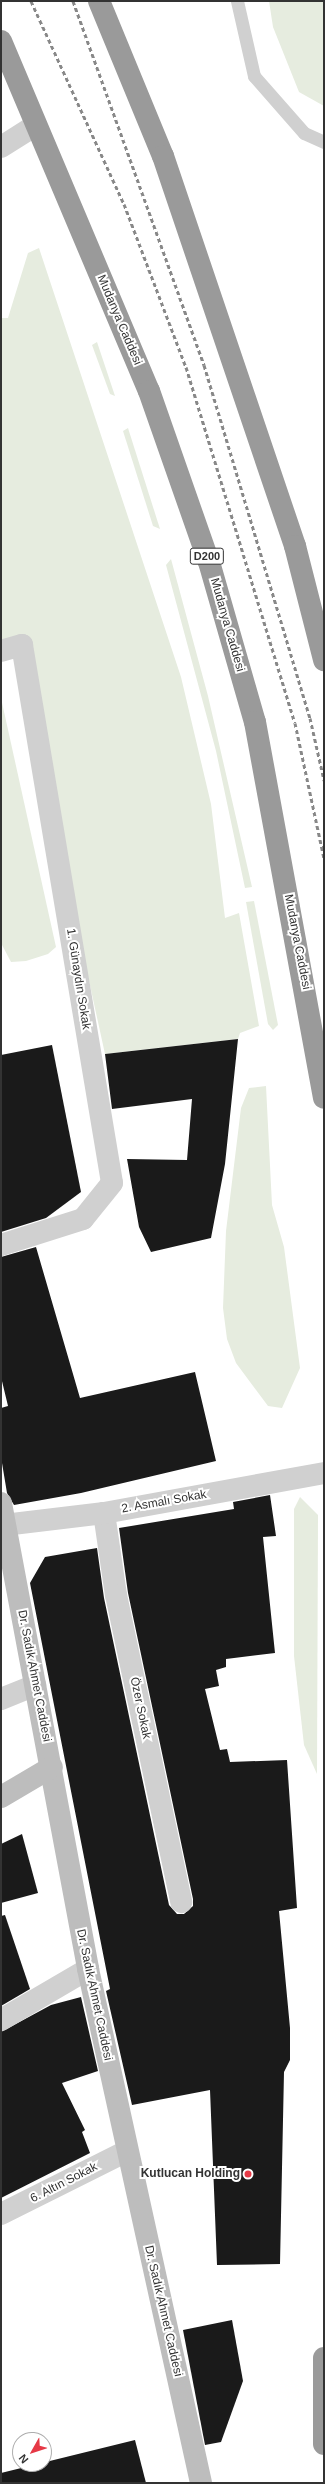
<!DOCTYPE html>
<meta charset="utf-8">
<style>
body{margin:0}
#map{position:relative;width:325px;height:2484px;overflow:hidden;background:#fff;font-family:Helvetica,sans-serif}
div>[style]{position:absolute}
.green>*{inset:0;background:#e6ecdf}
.building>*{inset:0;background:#1a1a1a}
.lane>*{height:13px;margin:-6.5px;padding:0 6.5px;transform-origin:6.5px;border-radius:6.5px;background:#d0d0d0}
.street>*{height:22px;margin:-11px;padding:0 11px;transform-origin:11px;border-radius:11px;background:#d0d0d0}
.secondary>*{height:22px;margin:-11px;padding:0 11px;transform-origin:11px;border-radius:11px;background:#bdbdbd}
.highway>*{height:22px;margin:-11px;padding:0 11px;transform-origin:11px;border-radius:11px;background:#9a9a9a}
.rail>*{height:3px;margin-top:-1.5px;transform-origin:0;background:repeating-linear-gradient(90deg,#888 0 4px,transparent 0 7px)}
.dots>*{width:11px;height:11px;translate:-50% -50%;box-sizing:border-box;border:2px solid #fff;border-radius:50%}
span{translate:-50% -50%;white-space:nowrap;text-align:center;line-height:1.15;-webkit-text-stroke:4px #fff;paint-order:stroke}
.shield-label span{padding:1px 3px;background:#fff;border:1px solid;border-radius:3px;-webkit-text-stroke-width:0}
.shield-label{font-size:11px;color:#333;font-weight:700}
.street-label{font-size:12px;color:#333}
.poi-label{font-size:12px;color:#333;font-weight:700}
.right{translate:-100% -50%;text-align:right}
.frame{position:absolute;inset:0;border:2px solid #333;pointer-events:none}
.north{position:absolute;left:12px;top:2432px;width:40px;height:40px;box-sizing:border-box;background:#fff;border:1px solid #adadad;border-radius:50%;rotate:231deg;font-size:11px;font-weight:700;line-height:16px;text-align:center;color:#333}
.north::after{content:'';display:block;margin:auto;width:14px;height:18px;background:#e63946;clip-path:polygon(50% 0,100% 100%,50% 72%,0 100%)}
</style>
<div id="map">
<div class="green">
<i style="clip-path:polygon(269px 1px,324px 1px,324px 106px,299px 92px,273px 27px)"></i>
<i style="clip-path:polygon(39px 248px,181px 677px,211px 804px,225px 918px,239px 913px,259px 1026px,240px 1033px,238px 1039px,105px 1054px,79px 935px,33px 672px,1px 651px,1px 318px,8px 318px,28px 253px)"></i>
<i style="clip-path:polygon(97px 342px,115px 396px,110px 394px,92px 345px)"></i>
<i style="clip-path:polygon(128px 428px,160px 529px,153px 526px,123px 431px)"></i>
<i style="clip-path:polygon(171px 559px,208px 696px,252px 887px,245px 888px,216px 751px,166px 565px)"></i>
<i style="clip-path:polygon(1px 698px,56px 947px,48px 954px,26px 961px,11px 962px,1px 943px)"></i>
<i style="clip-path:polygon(254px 901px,278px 1025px,273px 1030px,268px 1024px,246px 902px)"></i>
<i style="clip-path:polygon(266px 1086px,272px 1205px,284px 1247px,300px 1368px,282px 1408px,268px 1406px,236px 1363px,227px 1339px,223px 1308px,226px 1231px,241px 1108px,249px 1088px)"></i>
<i style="clip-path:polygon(300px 1497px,318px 1515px,317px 1774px,304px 1745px,294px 1656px,294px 1509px)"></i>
</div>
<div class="building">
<i style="clip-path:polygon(238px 1039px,225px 1164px,211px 1238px,151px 1252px,139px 1227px,127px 1159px,187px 1160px,192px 1099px,112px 1109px,105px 1054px)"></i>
<i style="clip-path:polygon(52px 1045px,81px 1192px,46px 1218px,1px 1232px,1px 1055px)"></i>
<i style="clip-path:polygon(36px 1247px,80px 1398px,195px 1372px,216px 1461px,81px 1493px,14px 1505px,7px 1493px,1px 1457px,1px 1408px,8px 1406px,1px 1377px,1px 1257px)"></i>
<i style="clip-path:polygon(270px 1495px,276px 1536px,263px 1537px,275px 1653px,226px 1659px,226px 1667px,216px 1670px,219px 1686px,205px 1689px,220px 1750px,227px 1749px,230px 1762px,287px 1760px,297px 1908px,279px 1911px,290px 2028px,290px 2060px,284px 2072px,280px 2264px,217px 2265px,210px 2090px,132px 2105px,106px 1991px,110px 1989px,30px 1583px,45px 1557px,97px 1548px,104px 1598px,169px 1905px,177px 1914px,184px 1914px,193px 1906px,193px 1899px,128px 1593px,119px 1528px,234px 1509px,233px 1502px)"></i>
<i style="clip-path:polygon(22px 1834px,38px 1893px,1px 1903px,1px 1844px)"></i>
<i style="clip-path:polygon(5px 1915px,30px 1989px,1px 2006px,1px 1916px)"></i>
<i style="clip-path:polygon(81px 1997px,98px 2071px,62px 2083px,85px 2130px,82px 2132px,90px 2153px,1px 2198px,1px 2032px,51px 2005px)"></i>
<i style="clip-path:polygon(232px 2320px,243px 2381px,221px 2442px,205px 2445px,183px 2330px)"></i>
<i style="clip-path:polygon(135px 2440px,146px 2483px,1px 2483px,1px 2473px)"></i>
</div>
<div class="lane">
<i style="left:237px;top:1px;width:77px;rotate:77.2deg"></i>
<i style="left:254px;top:76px;width:76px;rotate:48.7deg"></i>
<i style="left:304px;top:133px;width:22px;rotate:24deg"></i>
</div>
<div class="street">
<i style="left:1px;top:147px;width:41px;rotate:-32.2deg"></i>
<i style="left:1px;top:651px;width:22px;rotate:-16deg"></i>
<i style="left:22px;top:645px;width:545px;rotate:80.5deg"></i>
<i style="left:112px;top:1183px;width:46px;rotate:128.9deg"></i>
<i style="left:83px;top:1219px;width:86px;rotate:162.4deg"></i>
<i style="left:104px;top:1513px;width:83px;rotate:81.7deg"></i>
<i style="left:116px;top:1595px;width:314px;rotate:78deg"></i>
<i style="left:4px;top:1525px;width:101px;rotate:-6.8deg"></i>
<i style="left:104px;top:1513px;width:224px;rotate:-10.3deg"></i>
<i style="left:1px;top:1699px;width:37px;rotate:-22deg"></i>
<i style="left:1px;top:2020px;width:101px;rotate:-30.4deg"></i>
<i style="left:1px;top:2214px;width:141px;rotate:-26.6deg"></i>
</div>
<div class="secondary">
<i style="left:1px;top:1503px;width:474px;rotate:79.4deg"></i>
<i style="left:88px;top:1969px;width:526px;rotate:77.6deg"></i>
<i style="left:1px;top:1797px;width:59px;rotate:-30.5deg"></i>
</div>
<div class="highway">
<i style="left:99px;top:1px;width:168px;rotate:67.6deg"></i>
<i style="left:163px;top:156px;width:412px;rotate:71.3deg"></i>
<i style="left:295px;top:546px;width:118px;rotate:75.7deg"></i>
<i style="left:1px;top:41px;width:380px;rotate:67.1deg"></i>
<i style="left:149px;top:391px;width:181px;rotate:70.7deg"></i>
<i style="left:209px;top:562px;width:166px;rotate:74deg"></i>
<i style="left:255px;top:722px;width:382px;rotate:79.6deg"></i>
<i style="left:324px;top:2358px;width:86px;rotate:90deg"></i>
</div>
<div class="rail">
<i style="left:31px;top:1px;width:223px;rotate:65.4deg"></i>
<i style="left:124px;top:204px;width:174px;rotate:69.2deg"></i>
<i style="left:186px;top:367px;width:372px;rotate:73deg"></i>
<i style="left:295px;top:723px;width:138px;rotate:77.9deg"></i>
<i style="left:73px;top:1px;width:387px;rotate:70.2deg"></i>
<i style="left:204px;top:365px;width:369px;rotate:73.3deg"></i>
<i style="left:310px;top:718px;width:64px;rotate:77.3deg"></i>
</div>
<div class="dots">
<i style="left:248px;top:2174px;background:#e63946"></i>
</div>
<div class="shield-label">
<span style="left:207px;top:556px">D200</span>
</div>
<div class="street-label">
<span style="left:119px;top:320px;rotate:67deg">Mudanya Caddesi</span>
<span style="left:227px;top:625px;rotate:74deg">Mudanya Caddesi</span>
<span style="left:297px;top:942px;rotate:79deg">Mudanya Caddesi</span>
<span style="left:78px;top:979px;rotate:81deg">1. Günaydın Sokak</span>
<span style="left:164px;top:1502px;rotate:-10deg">2. Asmalı Sokak</span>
<span style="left:34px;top:1676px;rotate:79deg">Dr. Sadık Ahmet Caddesi</span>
<span style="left:140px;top:1708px;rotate:78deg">Özer Sokak</span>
<span style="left:94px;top:1995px;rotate:78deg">Dr. Sadık Ahmet Caddesi</span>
<span style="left:64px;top:2183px;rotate:-27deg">6. Altın Sokak</span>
<span style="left:163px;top:2311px;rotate:77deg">Dr. Sadık Ahmet Caddesi</span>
</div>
<div class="poi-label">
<span class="right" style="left:240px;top:2174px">Kutlucan Holding</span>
</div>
<div class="frame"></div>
<div class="north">N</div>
</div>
